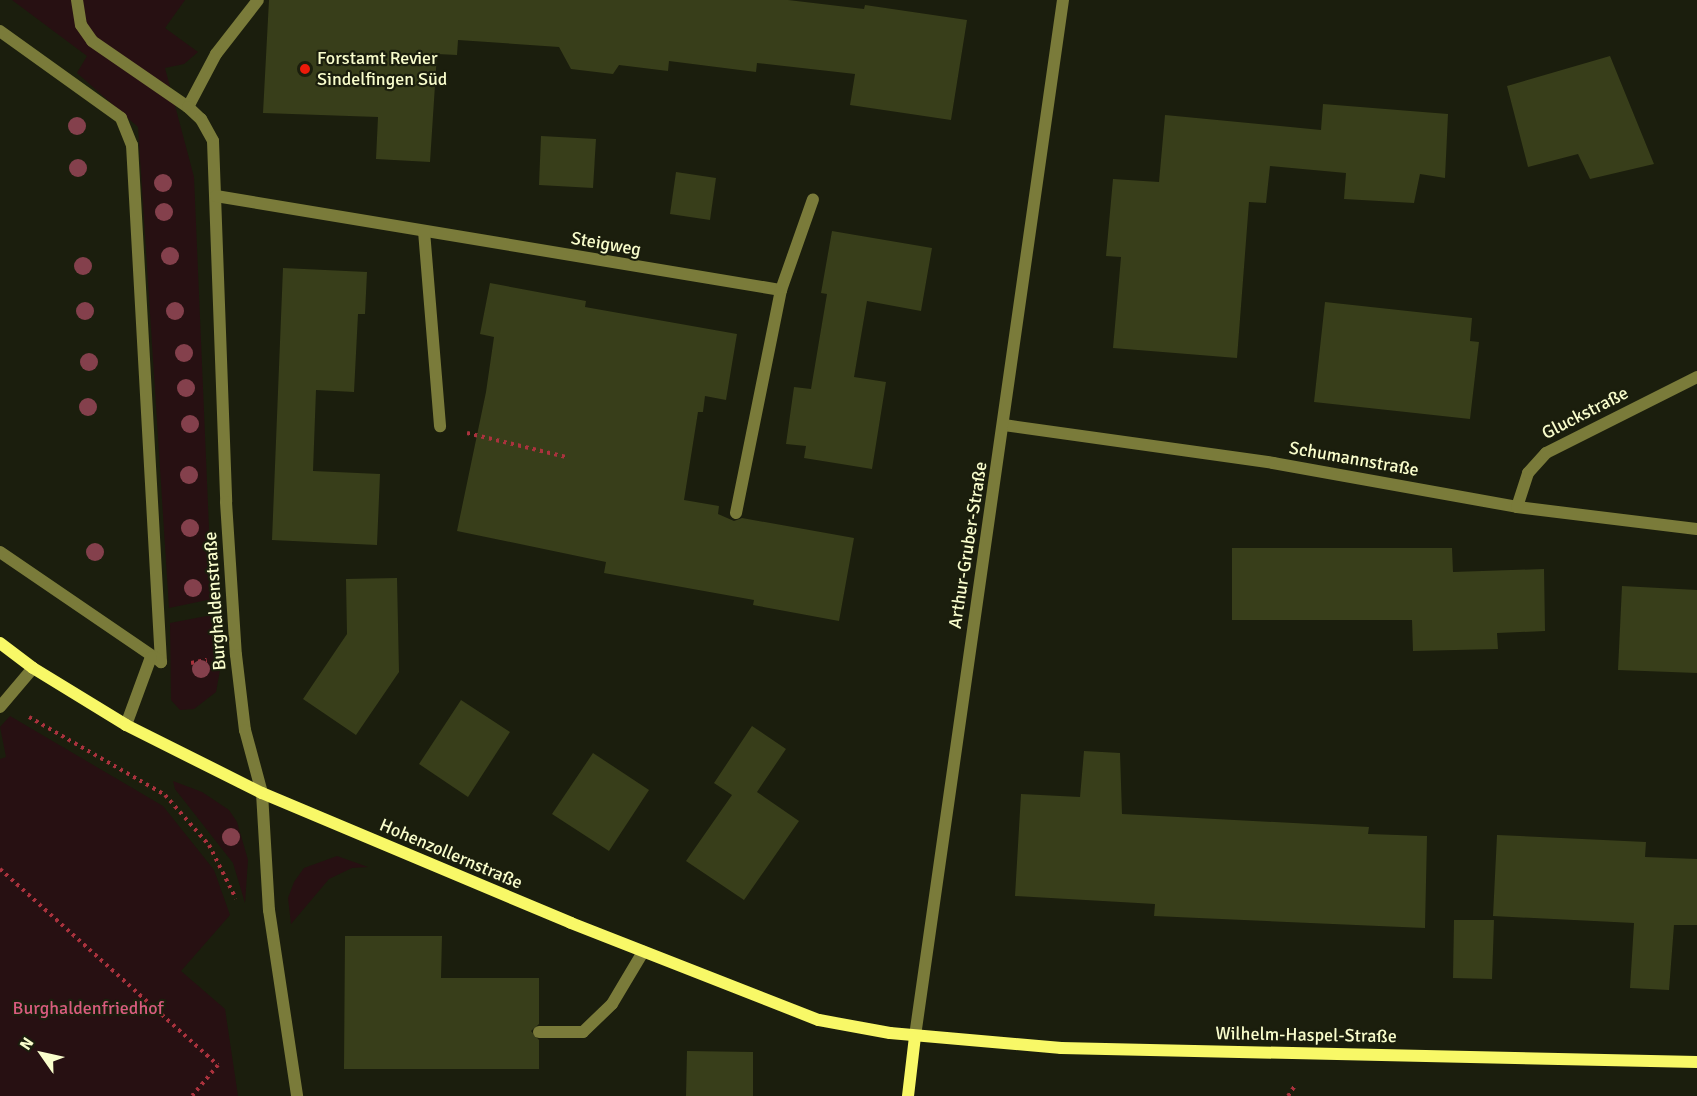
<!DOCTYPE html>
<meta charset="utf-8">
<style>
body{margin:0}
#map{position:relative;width:1697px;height:1096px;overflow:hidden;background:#1b1e0d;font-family:Signika,sans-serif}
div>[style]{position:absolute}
.green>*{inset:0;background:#271012}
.building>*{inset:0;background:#383e1a}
.path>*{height:4px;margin-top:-2px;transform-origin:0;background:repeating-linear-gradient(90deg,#aa323d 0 3px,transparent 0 7.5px)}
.lane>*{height:12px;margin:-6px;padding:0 6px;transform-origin:6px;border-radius:6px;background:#7a7b3a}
.street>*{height:12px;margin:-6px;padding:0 6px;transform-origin:6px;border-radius:6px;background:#7a7b3a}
.secondary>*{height:12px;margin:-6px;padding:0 6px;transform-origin:6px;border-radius:6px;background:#f8f867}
.trees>*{width:18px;height:18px;margin:-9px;border-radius:50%;background:#84404c}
.dots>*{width:16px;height:16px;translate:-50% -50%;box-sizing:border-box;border:3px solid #1b1e0d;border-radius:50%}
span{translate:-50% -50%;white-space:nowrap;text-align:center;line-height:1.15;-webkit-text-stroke:4.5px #1b1e0d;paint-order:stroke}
.poi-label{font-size:18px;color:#f9fdcc}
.left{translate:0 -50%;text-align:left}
.street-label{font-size:18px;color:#f9fdcc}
.park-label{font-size:18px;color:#d95c7f}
.north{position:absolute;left:12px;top:1024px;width:60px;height:60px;-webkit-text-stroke:4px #1b1e0d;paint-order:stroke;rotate:304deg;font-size:16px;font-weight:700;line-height:24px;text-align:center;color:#f9fdcc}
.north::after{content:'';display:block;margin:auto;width:21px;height:27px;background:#f9fdcc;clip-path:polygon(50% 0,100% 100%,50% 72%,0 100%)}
</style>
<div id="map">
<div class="green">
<i style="clip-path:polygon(12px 0,185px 0,165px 28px,198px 52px,184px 64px,165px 68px,194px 177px,212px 599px,169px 608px,138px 127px,77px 73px,87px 56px)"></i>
<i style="clip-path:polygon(212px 615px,220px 670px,216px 692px,194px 709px,180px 710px,171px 700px,170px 623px)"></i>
<i style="clip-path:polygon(10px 716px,163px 806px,214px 870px,230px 915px,181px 971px,225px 1009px,238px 1096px,0 1096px,0 759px,6px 757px,0 727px)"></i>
<i style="clip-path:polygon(173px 781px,202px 792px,229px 810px,237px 822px,248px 860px,245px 903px,233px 863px,175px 789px)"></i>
<i style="clip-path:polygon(337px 856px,368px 867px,352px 868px,329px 879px,291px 924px,288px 898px,294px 882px,304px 868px)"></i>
</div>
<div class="building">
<i style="clip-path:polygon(269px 0,788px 0,864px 9px,865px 5px,967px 20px,951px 120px,850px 105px,855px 74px,757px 63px,756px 72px,669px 61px,668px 71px,619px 65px,613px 74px,571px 69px,559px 47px,458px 40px,457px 55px,437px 54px,430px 162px,376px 159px,378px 117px,263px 113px)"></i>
<i style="clip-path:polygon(1610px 56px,1654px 164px,1590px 179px,1578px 154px,1528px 167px,1507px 86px)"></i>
<i style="clip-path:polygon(1323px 104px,1448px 114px,1445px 178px,1420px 174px,1414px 203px,1344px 199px,1346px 173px,1270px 166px,1266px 203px,1249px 202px,1237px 358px,1113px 348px,1121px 257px,1106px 256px,1113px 179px,1159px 182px,1165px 115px,1321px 130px)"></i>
<i style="clip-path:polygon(541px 136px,596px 139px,593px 188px,539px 185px)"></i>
<i style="clip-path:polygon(676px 172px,716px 178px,710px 220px,670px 214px)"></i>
<i style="clip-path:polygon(832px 231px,932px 248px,921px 311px,867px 301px,854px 377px,886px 382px,872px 469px,804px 458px,806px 446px,786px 444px,794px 387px,811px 389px,827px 294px,821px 293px)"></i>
<i style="clip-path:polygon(283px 268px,367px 272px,365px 314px,358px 314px,354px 392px,316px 390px,313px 471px,380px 474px,377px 545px,272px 540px)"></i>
<i style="clip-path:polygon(490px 283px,586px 301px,585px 307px,737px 334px,726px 400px,705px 396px,703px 412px,698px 412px,684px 500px,719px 506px,718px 514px,734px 521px,742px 518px,854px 538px,839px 621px,753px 605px,754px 600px,604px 573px,606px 562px,457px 531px,486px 392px,494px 337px,480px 334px)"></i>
<i style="clip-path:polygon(1325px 302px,1472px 318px,1470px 341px,1479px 342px,1470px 419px,1314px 402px)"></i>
<i style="clip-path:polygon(1232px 548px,1452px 548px,1453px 572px,1544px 569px,1545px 631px,1497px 633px,1498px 649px,1413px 651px,1412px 620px,1232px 620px)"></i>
<i style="clip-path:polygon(397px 578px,399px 672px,356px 735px,303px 699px,347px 634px,346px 579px)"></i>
<i style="clip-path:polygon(1622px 586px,1697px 590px,1697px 673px,1618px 670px)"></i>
<i style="clip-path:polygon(461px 700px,510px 732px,468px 797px,419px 764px)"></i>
<i style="clip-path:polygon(752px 726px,786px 749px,757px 792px,799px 821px,744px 900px,686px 861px,732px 795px,714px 783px)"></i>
<i style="clip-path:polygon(1084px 751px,1120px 753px,1122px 814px,1369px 827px,1368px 834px,1427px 836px,1425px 928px,1154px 916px,1155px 904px,1015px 896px,1021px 794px,1080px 797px)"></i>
<i style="clip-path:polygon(593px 753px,649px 790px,609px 851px,552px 814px)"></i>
<i style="clip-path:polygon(1497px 835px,1646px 842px,1645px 857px,1697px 859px,1697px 925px,1674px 925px,1669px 990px,1630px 988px,1634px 923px,1493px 916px)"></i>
<i style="clip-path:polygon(1454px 920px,1494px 920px,1492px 979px,1453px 978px)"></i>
<i style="clip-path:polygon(345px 936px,442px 936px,441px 978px,539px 978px,539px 1024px,531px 1031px,539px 1040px,539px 1069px,344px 1069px)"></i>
<i style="clip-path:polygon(687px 1051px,753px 1052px,753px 1096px,686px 1096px)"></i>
</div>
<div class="path">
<i style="left:467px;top:433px;width:102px;rotate:13.6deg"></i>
<i style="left:191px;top:663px;width:16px;rotate:-11deg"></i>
<i style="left:29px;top:717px;width:157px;rotate:29.8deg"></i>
<i style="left:165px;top:795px;width:67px;rotate:48.7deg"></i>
<i style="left:209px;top:845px;width:60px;rotate:63.4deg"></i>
<i style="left:0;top:869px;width:293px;rotate:42deg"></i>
<i style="left:218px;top:1065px;width:40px;rotate:130deg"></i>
<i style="left:1288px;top:1096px;width:14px;rotate:-56deg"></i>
</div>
<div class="lane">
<i style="left:77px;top:0;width:25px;rotate:81deg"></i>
<i style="left:81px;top:25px;width:19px;rotate:55deg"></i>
<i style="left:92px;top:41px;width:116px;rotate:34.5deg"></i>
<i style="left:188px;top:107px;width:60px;rotate:-62.2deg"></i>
<i style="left:216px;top:54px;width:68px;rotate:-52.1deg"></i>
<i style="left:0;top:31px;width:149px;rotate:35.7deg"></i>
<i style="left:121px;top:118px;width:29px;rotate:68deg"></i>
<i style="left:132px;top:145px;width:518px;rotate:86.79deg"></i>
<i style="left:0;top:552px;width:195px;rotate:34.3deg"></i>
<i style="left:0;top:707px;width:51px;rotate:-49.8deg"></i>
<i style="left:126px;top:725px;width:72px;rotate:-69.8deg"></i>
<i style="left:539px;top:1032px;width:44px"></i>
<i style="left:583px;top:1032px;width:40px;rotate:-44deg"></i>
<i style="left:612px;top:1004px;width:61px;rotate:-59.2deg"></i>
</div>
<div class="street">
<i style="left:188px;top:107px;width:18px;rotate:43deg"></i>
<i style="left:201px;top:119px;width:25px;rotate:61deg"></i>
<i style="left:213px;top:141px;width:361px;rotate:87.9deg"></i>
<i style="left:226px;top:502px;width:153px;rotate:86.3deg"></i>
<i style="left:236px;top:655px;width:76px;rotate:83.2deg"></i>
<i style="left:245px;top:730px;width:65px;rotate:74.9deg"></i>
<i style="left:262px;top:793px;width:117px;rotate:86.6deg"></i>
<i style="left:269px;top:910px;width:188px;rotate:81.4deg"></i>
<i style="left:216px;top:196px;width:573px;rotate:9.45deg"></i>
<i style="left:424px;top:231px;width:196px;rotate:85.3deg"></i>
<i style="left:1004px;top:425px;width:272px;rotate:8deg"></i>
<i style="left:1273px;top:463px;width:248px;rotate:10.2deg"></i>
<i style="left:1517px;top:507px;width:181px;rotate:7deg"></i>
<i style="left:1517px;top:507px;width:36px;rotate:-72deg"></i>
<i style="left:1528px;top:473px;width:27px;rotate:-48deg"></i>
<i style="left:1546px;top:453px;width:169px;rotate:-26.7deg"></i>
<i style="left:736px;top:513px;width:227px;rotate:-78.6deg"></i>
<i style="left:781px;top:290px;width:96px;rotate:-70.6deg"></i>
<i style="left:915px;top:1036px;width:1047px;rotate:-81.87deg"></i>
</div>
<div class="secondary">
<i style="left:0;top:643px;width:41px;rotate:37.1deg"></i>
<i style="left:33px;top:668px;width:109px;rotate:31.5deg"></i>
<i style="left:126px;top:725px;width:152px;rotate:26.6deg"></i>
<i style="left:262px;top:793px;width:335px;rotate:22.8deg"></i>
<i style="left:571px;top:923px;width:266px;rotate:21.4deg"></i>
<i style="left:819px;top:1020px;width:72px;rotate:10.4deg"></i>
<i style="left:890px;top:1033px;width:172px;rotate:5deg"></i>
<i style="left:1061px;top:1048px;width:636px;rotate:1.26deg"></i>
<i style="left:908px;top:1096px;width:60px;rotate:-83.3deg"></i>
</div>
<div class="trees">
<i style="left:77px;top:126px"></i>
<i style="left:78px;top:168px"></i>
<i style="left:163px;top:183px"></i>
<i style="left:164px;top:212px"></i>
<i style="left:170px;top:256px"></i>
<i style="left:83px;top:266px"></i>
<i style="left:85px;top:311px"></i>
<i style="left:175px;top:311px"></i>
<i style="left:184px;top:353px"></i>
<i style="left:89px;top:362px"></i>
<i style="left:186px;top:388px"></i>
<i style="left:88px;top:407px"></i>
<i style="left:190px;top:424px"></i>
<i style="left:189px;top:475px"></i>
<i style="left:190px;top:528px"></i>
<i style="left:95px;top:552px"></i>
<i style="left:193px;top:588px"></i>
<i style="left:201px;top:669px"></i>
<i style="left:231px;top:837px"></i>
</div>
<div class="dots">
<i style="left:305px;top:69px;background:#eb1a0a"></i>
</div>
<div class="poi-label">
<span class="left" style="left:317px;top:69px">Forstamt Revier<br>Sindelfingen Süd</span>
</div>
<div class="street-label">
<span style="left:606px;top:244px;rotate:10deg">Steigweg</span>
<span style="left:1585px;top:413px;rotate:-27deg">Gluckstraße</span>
<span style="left:1354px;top:459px;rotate:10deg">Schumannstraße</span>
<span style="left:968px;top:545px;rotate:-81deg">Arthur-Gruber-Straße</span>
<span style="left:215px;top:601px;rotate:-94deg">Burghaldenstraße</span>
<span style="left:451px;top:854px;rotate:23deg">Hohenzollernstraße</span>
<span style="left:1306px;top:1035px;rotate:1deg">Wilhelm-Haspel-Straße</span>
</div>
<div class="park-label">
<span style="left:88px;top:1008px">Burghaldenfriedhof</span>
</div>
<div class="north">N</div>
</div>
